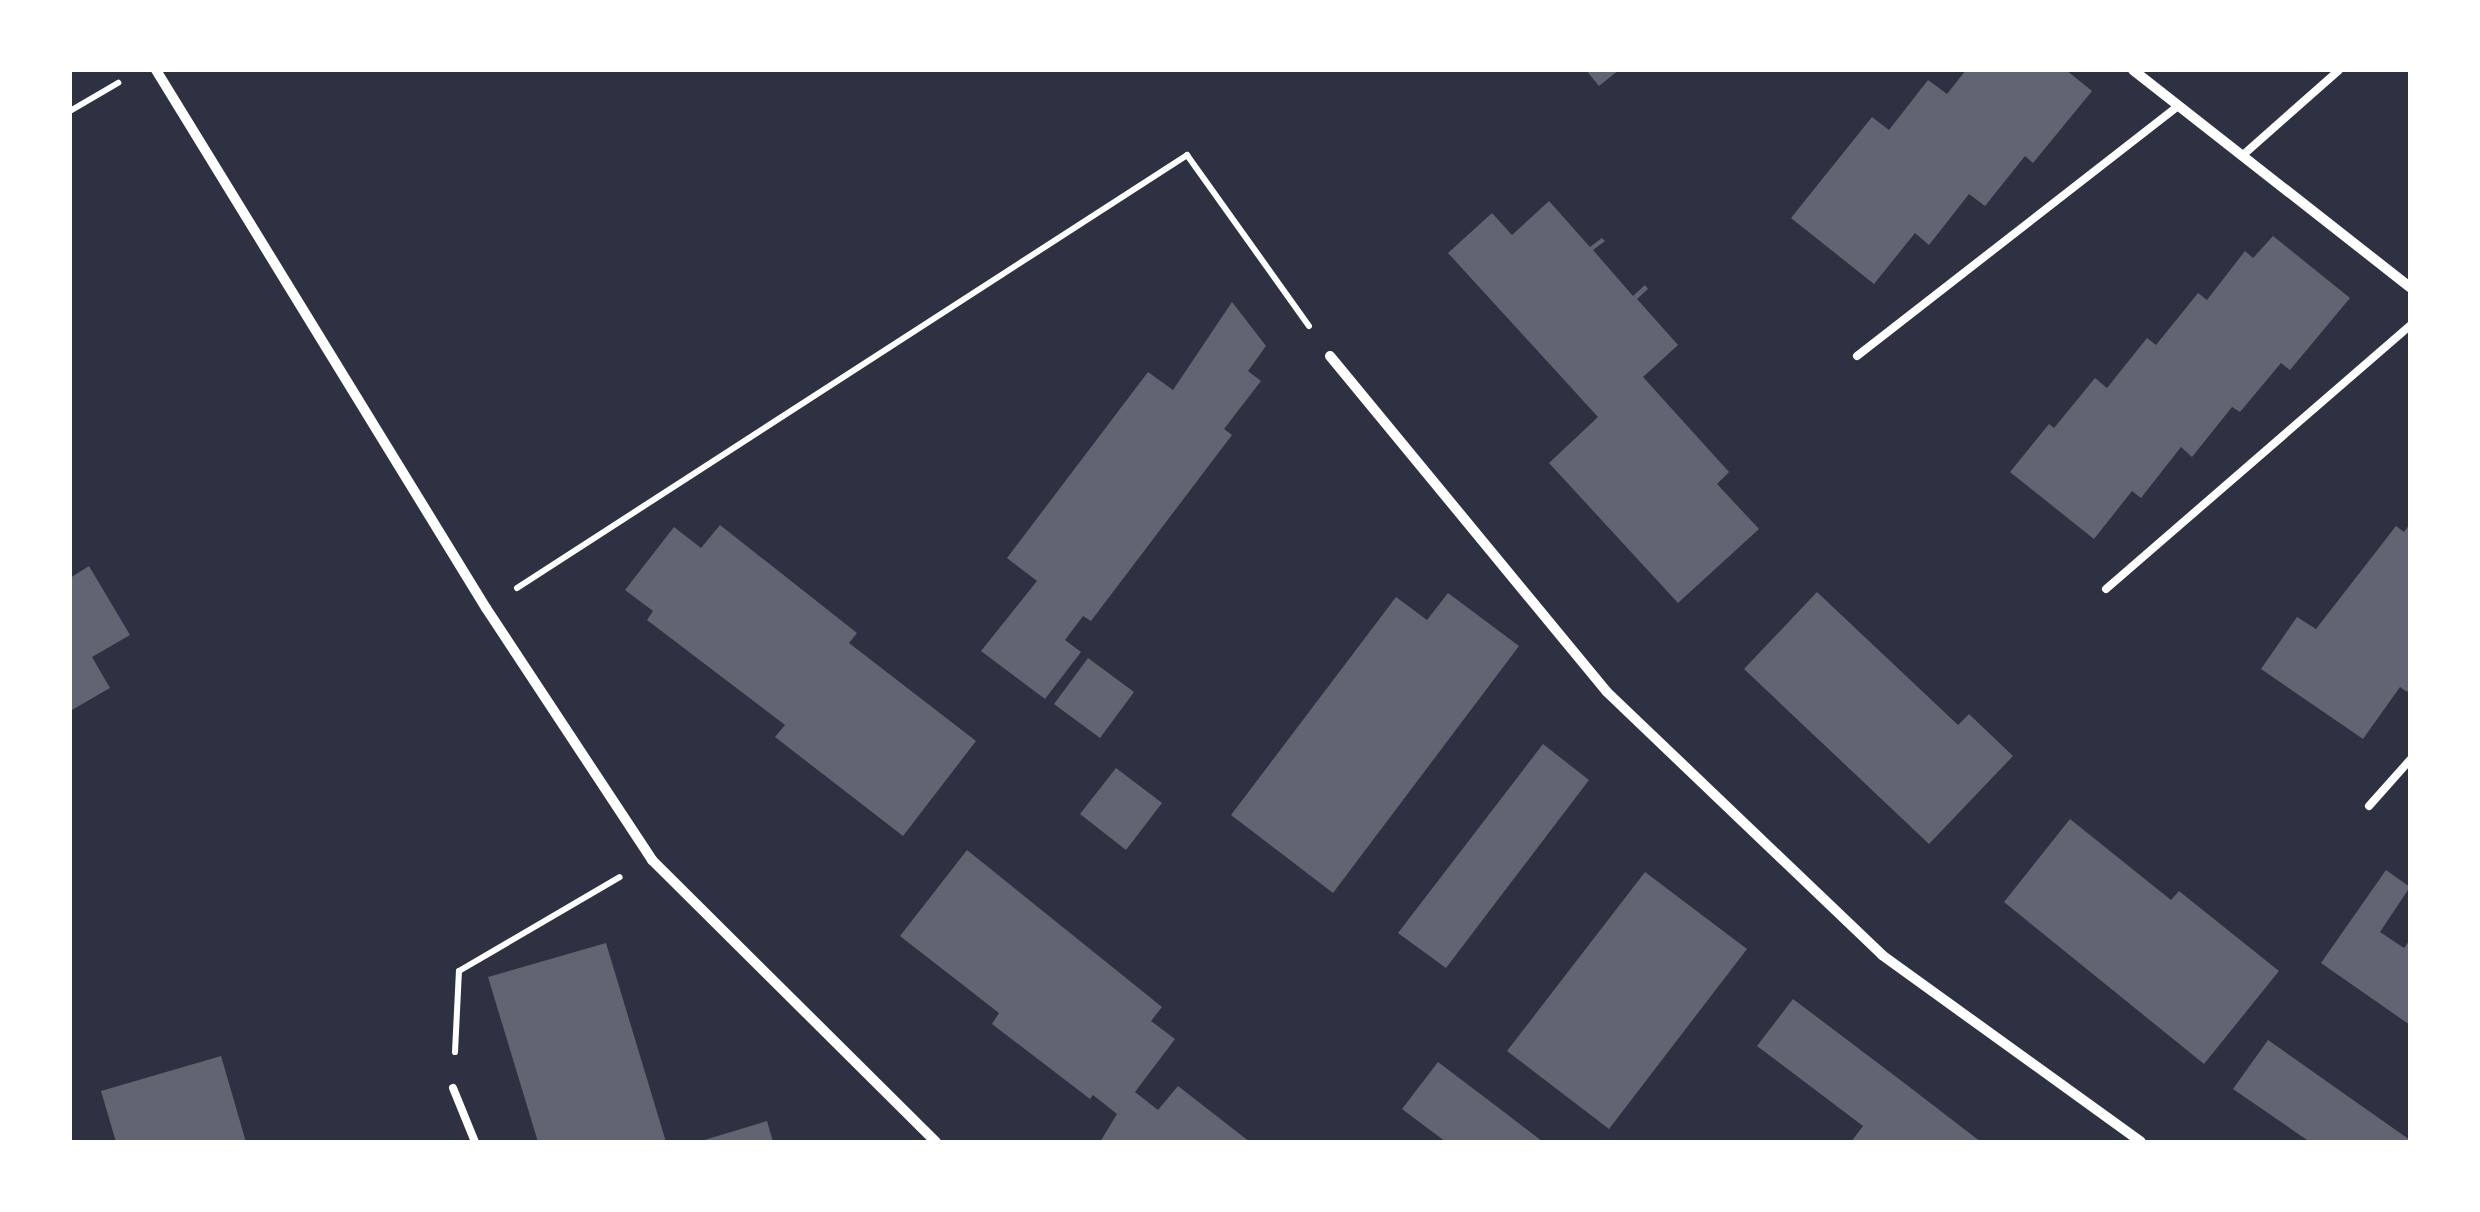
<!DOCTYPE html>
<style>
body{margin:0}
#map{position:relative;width:2480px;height:1212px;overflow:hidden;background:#2d3142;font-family:"Titillium Web",sans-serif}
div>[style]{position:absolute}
.building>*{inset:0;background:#626471}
.path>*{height:6px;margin:-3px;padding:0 3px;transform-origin:3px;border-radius:3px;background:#fff}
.service>*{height:8px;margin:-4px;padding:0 4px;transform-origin:4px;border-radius:4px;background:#fff}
.minor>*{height:10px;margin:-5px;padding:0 5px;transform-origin:5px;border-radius:5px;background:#fff}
span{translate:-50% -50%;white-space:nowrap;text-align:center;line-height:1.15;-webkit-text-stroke:10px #fff;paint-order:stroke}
.frame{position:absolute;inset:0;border:72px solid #fff;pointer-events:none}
</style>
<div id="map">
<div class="building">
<i style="clip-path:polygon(1586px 70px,1619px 70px,1599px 86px)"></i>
<i style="clip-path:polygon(1966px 70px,2066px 70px,2092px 91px,2033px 163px,2025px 156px,1985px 206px,1969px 194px,1929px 245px,1915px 233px,1874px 284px,1791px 218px,1872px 117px,1889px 130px,1928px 80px,1947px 94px)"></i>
<i style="clip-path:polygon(1549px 201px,1590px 247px,1602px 238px,1605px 241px,1593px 250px,1633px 296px,1645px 285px,1648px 289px,1637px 299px,1678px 345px,1643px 377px,1729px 472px,1717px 484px,1759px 529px,1678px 603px,1549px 463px,1598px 417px,1448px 253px,1492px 213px,1512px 235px)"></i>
<i style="clip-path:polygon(2273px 236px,2350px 298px,2290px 370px,2281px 363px,2240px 412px,2232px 407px,2192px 457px,2181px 447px,2141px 498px,2132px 491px,2094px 539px,2010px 472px,2049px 424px,2054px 428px,2095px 378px,2107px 388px,2147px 338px,2156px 345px,2198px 293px,2207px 300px,2245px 251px,2253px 258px)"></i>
<i style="clip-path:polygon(1232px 302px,1266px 346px,1248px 371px,1261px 381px,1224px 429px,1232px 435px,1091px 621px,1083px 616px,1065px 640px,1081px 652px,1045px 699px,981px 651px,1037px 581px,1007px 558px,1148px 372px,1173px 390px)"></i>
<i style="clip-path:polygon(2410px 524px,2410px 688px,2407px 692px,2400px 687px,2363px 739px,2261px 669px,2297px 617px,2316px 629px,2396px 526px,2404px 532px)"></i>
<i style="clip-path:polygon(720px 525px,857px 633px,849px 643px,976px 741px,903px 836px,775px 737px,785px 725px,647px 620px,653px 611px,625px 590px,674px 527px,701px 548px)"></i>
<i style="clip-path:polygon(89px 566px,130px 635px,92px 657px,110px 688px,70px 711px,70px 578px)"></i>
<i style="clip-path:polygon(1817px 592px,1958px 725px,1969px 714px,2013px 756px,1929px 844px,1744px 669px)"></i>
<i style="clip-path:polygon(1448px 593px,1519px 646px,1333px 893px,1231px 815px,1396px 597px,1427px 620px)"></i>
<i style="clip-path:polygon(1088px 658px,1134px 692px,1100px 738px,1054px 704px)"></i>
<i style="clip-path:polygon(1543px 744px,1589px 780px,1446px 968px,1398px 933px)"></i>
<i style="clip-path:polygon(1116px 768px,1162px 803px,1126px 850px,1080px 814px)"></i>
<i style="clip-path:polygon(2070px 819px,2171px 900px,2179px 891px,2279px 971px,2204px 1064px,2004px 902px)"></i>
<i style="clip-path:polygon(967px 850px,1162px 1007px,1151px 1021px,1175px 1039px,1135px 1092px,1158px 1110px,1178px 1086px,1250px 1142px,1100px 1142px,1117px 1114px,1093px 1095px,1090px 1099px,992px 1024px,999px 1013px,900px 936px)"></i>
<i style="clip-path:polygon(2386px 870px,2410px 887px,2380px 932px,2404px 948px,2410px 940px,2410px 1025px,2321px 963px)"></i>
<i style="clip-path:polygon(1645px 872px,1747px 949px,1609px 1129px,1507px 1051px)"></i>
<i style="clip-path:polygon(606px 943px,666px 1142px,538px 1142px,488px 977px)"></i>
<i style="clip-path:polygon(1793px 999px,1899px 1079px,1981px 1142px,1851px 1142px,1863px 1126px,1757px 1046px)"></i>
<i style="clip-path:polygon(2268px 1040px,2410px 1140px,2410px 1142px,2310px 1142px,2233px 1089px)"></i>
<i style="clip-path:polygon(221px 1056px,246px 1142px,116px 1142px,101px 1091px)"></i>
<i style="clip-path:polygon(1438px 1062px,1508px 1115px,1543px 1142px,1446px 1142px,1402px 1109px)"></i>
<i style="clip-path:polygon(767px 1121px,773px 1142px,701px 1142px,701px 1141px)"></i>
</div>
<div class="path">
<i style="left:70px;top:111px;width:56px;rotate:-30.3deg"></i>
<i style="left:517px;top:588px;width:798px;rotate:-32.87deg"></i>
<i style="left:1187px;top:155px;width:210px;rotate:54.5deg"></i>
<i style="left:455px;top:1052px;width:81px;rotate:-87.2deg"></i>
<i style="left:459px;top:971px;width:186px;rotate:-30.3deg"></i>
</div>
<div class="service">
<i style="left:2243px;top:155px;width:128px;rotate:-41.5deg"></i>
<i style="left:1857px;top:356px;width:408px;rotate:-37.9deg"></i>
<i style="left:2106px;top:589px;width:402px;rotate:-40.9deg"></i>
<i style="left:2369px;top:806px;width:62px;rotate:-48.3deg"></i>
<i style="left:453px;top:1088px;width:58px;rotate:67.8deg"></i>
</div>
<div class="minor">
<i style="left:156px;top:70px;width:631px;rotate:58.48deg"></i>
<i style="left:486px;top:608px;width:302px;rotate:56.6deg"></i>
<i style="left:652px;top:860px;width:400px;rotate:44.8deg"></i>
<i style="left:2133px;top:70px;width:352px;rotate:38.1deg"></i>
<i style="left:1330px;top:356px;width:435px;rotate:50.5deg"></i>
<i style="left:1607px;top:692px;width:381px;rotate:43.7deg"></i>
<i style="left:1882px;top:955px;width:319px;rotate:35.8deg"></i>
</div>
<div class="frame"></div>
</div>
